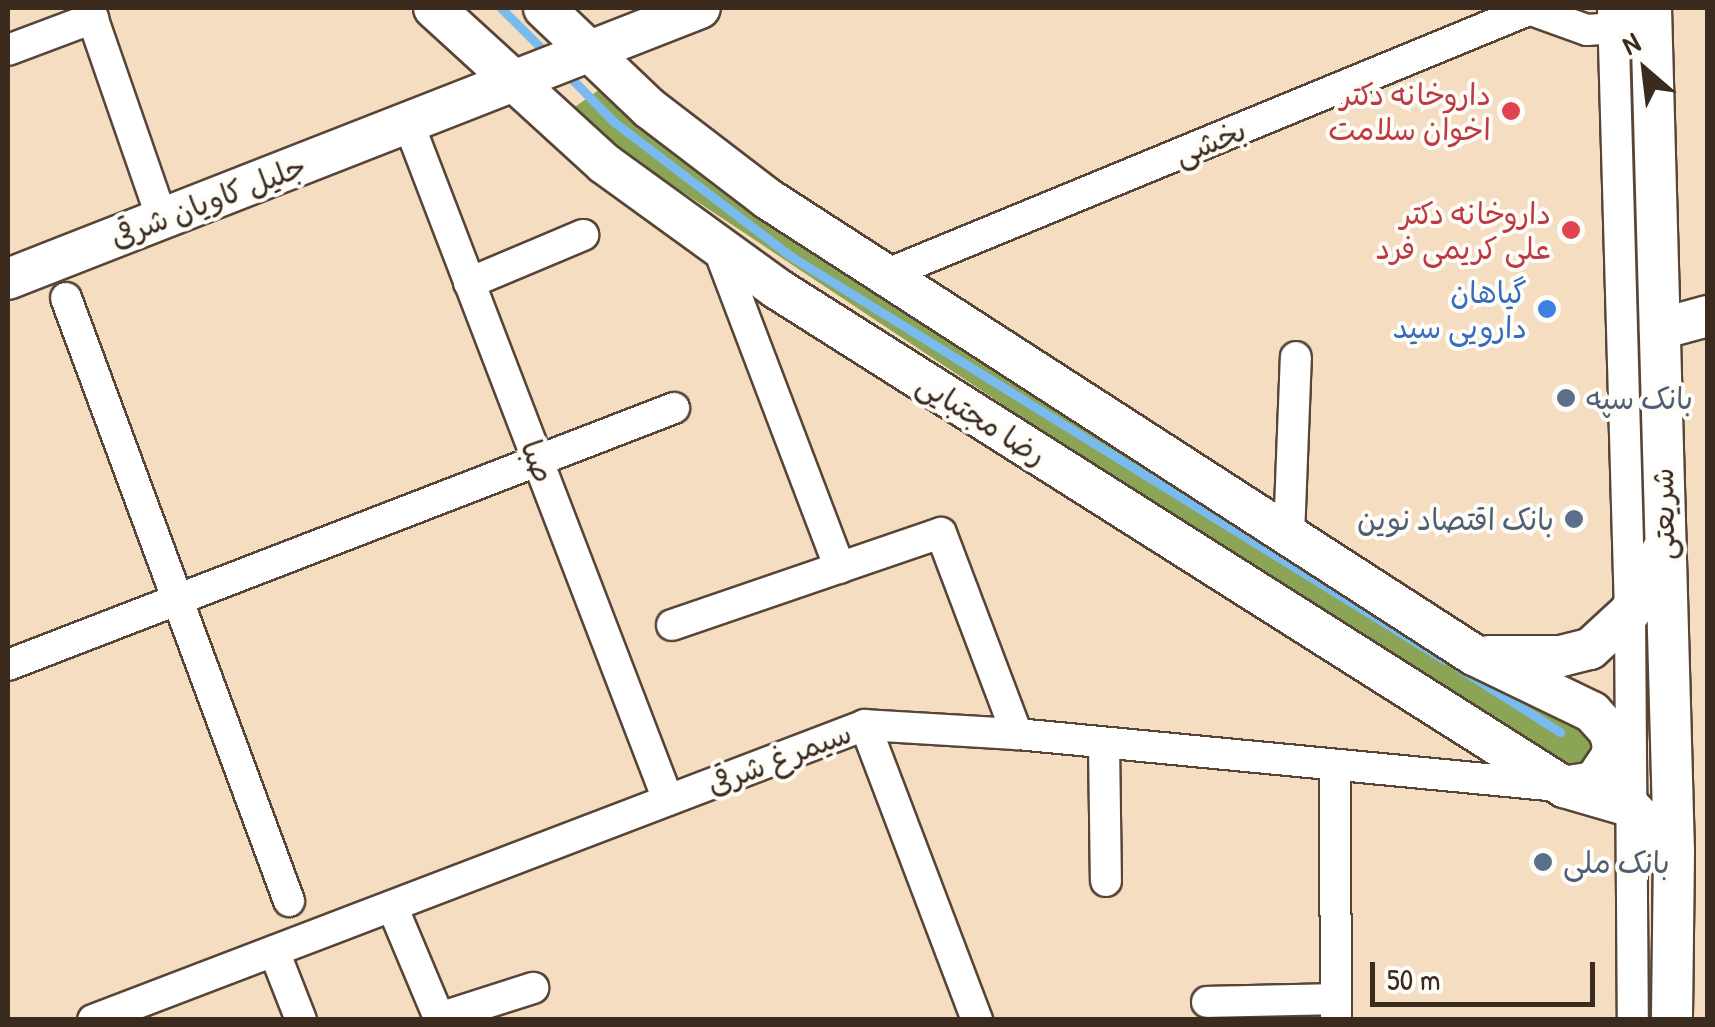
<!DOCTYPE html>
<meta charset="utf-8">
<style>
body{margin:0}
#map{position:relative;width:1715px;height:1027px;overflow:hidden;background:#f5ddc2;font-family:"Patrick Hand","Playpen Sans Arabic",sans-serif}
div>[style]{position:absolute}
.forest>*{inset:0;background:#8ca455}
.stream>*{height:9px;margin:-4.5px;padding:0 4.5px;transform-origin:4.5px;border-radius:4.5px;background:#79bbee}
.roads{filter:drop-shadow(2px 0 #574537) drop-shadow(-2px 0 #574537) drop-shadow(0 2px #574537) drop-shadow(0 -2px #574537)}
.minor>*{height:30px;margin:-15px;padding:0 15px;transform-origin:15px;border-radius:15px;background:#fff}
.major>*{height:40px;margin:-20px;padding:0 20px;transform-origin:20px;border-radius:20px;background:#fff}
.dots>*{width:28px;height:28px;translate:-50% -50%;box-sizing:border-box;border:5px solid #fdfcf7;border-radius:50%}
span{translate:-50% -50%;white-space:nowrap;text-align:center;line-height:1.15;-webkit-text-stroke:8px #fdfcf7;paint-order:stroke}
.health-label{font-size:30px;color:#be3a42}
.right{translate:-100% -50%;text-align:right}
.street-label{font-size:30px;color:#3b2a1e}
.shop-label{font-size:30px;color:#366cbe}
.service-label{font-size:30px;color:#4e5e75}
.left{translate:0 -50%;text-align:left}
.frame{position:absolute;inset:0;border:10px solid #3b2a1e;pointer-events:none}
.north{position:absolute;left:1595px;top:20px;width:100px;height:100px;-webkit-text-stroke:8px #fdfcf7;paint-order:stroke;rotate:332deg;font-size:28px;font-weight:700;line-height:40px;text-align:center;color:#3b2a1e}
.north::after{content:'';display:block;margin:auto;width:35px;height:45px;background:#3b2a1e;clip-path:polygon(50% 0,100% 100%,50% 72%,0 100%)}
.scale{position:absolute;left:1370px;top:962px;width:225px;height:45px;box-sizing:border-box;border:5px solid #3b2a1e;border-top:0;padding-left:12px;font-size:30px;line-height:35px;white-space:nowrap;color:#3b2a1e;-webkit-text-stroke:8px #fdfcf7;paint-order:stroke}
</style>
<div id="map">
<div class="forest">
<i style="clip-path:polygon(603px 87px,1582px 714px,1599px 740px,1588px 760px,1567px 770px,1405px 672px,645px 167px,572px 109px)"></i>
</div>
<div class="stream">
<i style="left:501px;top:8px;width:66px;rotate:45deg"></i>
<i style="left:566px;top:73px;width:69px;rotate:45.6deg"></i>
<i style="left:614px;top:122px;width:223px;rotate:37.2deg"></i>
<i style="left:792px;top:257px;width:767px;rotate:31.68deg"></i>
<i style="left:1459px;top:668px;width:120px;rotate:32.4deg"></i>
</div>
<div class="roads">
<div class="minor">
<i style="left:89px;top:8px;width:223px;rotate:70.9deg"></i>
<i style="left:1613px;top:8px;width:604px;rotate:88.39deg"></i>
<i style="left:1630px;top:612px;width:408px;rotate:89.6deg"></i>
<i style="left:1531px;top:10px;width:59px;rotate:19.7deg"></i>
<i style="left:1587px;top:30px;width:27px;rotate:-4deg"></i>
<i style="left:1614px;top:28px;width:20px;rotate:-41deg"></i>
<i style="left:8px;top:50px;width:91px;rotate:-20.6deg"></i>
<i style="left:408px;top:122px;width:726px;rotate:69.02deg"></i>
<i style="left:719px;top:250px;width:340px;rotate:69.2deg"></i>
<i style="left:885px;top:275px;width:701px;rotate:-22.39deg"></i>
<i style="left:469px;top:283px;width:124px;rotate:-22.8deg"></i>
<i style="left:66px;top:298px;width:643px;rotate:69.7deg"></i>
<i style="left:1289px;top:536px;width:179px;rotate:-87.8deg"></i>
<i style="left:672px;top:625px;width:284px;rotate:-18.9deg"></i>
<i style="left:941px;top:533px;width:215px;rotate:69.3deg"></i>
<i style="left:8px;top:665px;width:714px;rotate:-21.1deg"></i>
<i style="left:865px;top:725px;width:316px;rotate:69.2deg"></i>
<i style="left:1104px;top:744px;width:137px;rotate:89.2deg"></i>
<i style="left:1335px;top:768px;width:252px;rotate:89.8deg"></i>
<i style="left:392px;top:906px;width:121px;rotate:67.2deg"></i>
<i style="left:439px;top:1018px;width:99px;rotate:-17.7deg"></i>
<i style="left:274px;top:951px;width:74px;rotate:68.6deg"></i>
<i style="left:1207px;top:1002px;width:129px;rotate:-1.3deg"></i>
<i style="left:93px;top:1020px;width:826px;rotate:-20.91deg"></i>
<i style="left:865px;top:725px;width:152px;rotate:3.4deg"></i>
<i style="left:1017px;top:734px;width:543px;rotate:5.49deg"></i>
</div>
<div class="major">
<i style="left:434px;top:8px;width:231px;rotate:42.4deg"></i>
<i style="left:605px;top:164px;width:211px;rotate:35.9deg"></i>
<i style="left:776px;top:288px;width:933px;rotate:32.34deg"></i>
<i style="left:1564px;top:787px;width:68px;rotate:16.3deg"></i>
<i style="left:1629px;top:806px;width:64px;rotate:45.6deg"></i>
<i style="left:544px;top:8px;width:145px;rotate:43.6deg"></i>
<i style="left:649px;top:108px;width:150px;rotate:37.4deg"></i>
<i style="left:768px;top:199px;width:840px;rotate:32.86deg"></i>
<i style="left:1474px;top:655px;width:131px;rotate:25.8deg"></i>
<i style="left:1592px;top:712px;width:25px;rotate:48deg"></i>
<i style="left:1609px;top:731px;width:15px;rotate:74deg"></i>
<i style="left:1613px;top:745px;width:12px;rotate:99deg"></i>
<i style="left:1611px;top:757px;width:30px;rotate:124deg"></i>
<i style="left:1594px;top:782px;width:30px;rotate:171deg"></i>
<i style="left:1651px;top:8px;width:844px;rotate:88.44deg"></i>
<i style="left:1674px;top:852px;width:168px;rotate:90.7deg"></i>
<i style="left:8px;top:279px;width:743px;rotate:-21.39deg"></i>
<i style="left:1660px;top:329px;width:50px;rotate:-15.2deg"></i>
<i style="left:1488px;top:656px;width:73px"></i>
<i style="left:1561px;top:656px;width:30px;rotate:-14deg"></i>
<i style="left:1590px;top:649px;width:54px;rotate:-42.8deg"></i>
<i style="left:1630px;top:612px;width:69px;rotate:-62.3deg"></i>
</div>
</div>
<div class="dots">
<i style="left:1511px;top:111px;background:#e0444e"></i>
<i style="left:1571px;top:230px;background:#e0444e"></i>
<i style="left:1547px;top:309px;background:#3f7fe0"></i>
<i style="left:1566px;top:398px;background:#5c6f8a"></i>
<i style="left:1574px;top:519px;background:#5c6f8a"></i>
<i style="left:1543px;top:862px;background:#5c6f8a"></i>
</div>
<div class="health-label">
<span class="right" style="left:1491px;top:111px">داروخانه دکتر<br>اخوان سلامت</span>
<span class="right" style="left:1551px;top:230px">داروخانه دکتر<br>علی کریمی فرد</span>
</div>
<div class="street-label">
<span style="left:1210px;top:142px;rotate:-22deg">بخشی</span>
<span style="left:208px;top:201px;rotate:-21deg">جلیل کاویان شرقی</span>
<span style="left:982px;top:419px;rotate:32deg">رضا مجتبایی</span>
<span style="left:538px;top:461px;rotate:69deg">صبا</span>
<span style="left:1663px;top:514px;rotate:-91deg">شریعتی</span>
<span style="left:779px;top:758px;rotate:-21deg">سیمرغ شرقی</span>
</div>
<div class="shop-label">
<span class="right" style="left:1527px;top:309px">گیاهان<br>دارویی سید</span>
</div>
<div class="service-label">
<span class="left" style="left:1586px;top:398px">بانک سپه</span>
<span class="right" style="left:1554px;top:519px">بانک اقتصاد نوین</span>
<span class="left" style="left:1563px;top:862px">بانک ملی</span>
</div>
<div class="frame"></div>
<div class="north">N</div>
<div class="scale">50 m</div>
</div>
